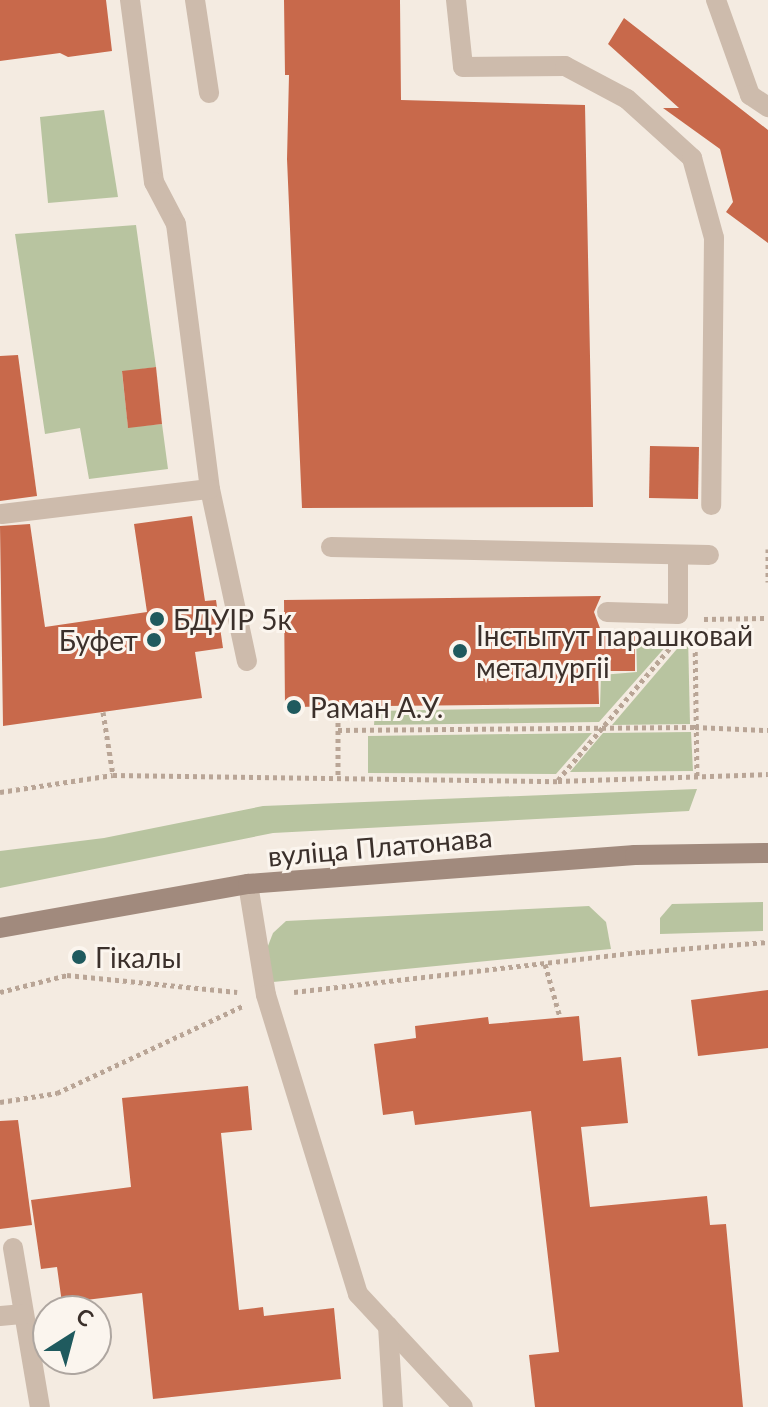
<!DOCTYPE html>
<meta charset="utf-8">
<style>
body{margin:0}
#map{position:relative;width:768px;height:1407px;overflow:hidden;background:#f4ebe1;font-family:Lato,sans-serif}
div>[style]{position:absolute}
.green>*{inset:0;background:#b8c4a0}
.building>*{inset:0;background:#c8694b}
.path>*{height:5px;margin-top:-2.5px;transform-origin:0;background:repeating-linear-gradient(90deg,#b9a596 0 4px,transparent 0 8px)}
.lane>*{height:20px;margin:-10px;padding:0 10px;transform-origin:10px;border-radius:10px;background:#cdbbac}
.secondary>*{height:20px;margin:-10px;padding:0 10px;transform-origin:10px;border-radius:10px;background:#a18a7d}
.dots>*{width:22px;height:22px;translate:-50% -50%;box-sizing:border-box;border:4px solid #fbf5ee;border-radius:50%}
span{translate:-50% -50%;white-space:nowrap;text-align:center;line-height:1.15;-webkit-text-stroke:6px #fbf5ee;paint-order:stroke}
.poi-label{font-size:28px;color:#3b302b}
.left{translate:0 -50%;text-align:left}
.right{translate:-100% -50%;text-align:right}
.street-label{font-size:28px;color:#3b302b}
.north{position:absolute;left:32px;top:1295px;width:80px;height:80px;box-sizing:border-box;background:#fbf5ee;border:2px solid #aea6a0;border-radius:50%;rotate:36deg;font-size:22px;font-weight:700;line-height:32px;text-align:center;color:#3b302b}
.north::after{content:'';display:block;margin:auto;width:28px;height:36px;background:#1f5a5e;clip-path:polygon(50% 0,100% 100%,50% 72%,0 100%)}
</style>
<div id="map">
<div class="green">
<i style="clip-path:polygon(104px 110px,118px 197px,48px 203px,40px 117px)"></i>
<i style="clip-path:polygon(136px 225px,156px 367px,122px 372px,128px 427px,162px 424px,168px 469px,89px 479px,80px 428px,45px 434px,15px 234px)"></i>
<i style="clip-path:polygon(636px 634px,676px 635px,599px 722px,374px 725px,375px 711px,600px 707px,601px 675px,637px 672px)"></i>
<i style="clip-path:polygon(688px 636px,690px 724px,612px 725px)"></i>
<i style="clip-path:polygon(691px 732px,693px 771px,570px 772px,603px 733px)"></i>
<i style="clip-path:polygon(592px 733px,556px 774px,368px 773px,368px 736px)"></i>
<i style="clip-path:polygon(697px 789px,689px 811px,273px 833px,0 888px,0 851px,104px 838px,263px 806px)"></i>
<i style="clip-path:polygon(763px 902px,763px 931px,660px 934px,660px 918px,672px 904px)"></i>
<i style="clip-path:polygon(589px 906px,606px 922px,611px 949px,273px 982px,266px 951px,273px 933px,286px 921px)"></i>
</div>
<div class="building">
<i style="clip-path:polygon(0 0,106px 0,112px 51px,68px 57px,60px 53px,0 61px)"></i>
<i style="clip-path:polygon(284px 0,400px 0,401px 100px,585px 105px,593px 507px,302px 508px,287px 159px,289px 75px,285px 75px)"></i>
<i style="clip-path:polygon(624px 18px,768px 130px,768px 243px,726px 212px,733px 202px,720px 149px,663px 108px,679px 108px,608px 44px)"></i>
<i style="clip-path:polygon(18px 355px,37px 496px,0 501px,0 356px)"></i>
<i style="clip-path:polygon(156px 367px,162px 424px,128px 428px,122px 371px)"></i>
<i style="clip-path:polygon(650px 446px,699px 447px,698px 499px,649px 498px)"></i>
<i style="clip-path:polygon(192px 516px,205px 601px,216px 600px,223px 648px,195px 652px,202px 698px,3px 726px,0 526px,30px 524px,45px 627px,147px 612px,134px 524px)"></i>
<i style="clip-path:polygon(601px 596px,594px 612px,601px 631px,635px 631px,635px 671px,598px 671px,599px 704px,285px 707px,284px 600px)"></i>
<i style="clip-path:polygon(768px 990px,768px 1048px,698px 1056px,691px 1000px)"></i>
<i style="clip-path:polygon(579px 1016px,583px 1061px,621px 1057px,628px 1123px,581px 1127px,590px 1207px,707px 1196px,710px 1225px,726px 1224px,743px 1407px,535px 1407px,529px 1355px,559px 1352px,531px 1111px,415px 1125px,413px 1111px,383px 1115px,374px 1044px,416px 1038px,415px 1026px,488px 1017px,489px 1024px)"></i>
<i style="clip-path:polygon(248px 1086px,252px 1130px,221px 1133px,239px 1310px,263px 1307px,264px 1316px,334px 1308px,341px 1379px,153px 1399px,142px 1293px,62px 1303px,57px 1267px,41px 1269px,31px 1200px,131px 1187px,122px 1098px)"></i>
<i style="clip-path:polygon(18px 1120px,32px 1225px,0 1229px,0 1121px)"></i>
</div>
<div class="path">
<i style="left:768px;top:549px;width:33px;rotate:90deg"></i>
<i style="left:704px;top:619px;width:64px;rotate:-0.9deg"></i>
<i style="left:695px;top:636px;width:140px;rotate:89.2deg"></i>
<i style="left:338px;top:707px;width:71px;rotate:90deg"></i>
<i style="left:103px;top:712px;width:64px;rotate:81deg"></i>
<i style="left:338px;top:730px;width:357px;rotate:-0.5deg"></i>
<i style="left:695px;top:727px;width:73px;rotate:2.4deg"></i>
<i style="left:558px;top:780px;width:182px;rotate:-49.7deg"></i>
<i style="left:0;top:792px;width:114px;rotate:-8.6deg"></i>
<i style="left:113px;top:775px;width:445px;rotate:0.8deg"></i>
<i style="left:558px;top:781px;width:210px;rotate:-1.9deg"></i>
<i style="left:545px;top:964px;width:55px;rotate:74.2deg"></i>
<i style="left:0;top:992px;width:69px;rotate:-14.2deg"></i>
<i style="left:67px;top:975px;width:171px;rotate:5.7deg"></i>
<i style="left:294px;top:992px;width:349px;rotate:-6.6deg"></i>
<i style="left:641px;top:952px;width:127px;rotate:-4.5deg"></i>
<i style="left:0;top:1102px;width:58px;rotate:-9deg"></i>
<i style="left:57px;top:1093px;width:205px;rotate:-25.1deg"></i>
</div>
<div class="lane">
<i style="left:130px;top:0;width:184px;rotate:82.5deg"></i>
<i style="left:154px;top:182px;width:47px;rotate:62.4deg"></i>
<i style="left:176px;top:224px;width:267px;rotate:82.7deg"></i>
<i style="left:210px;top:489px;width:176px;rotate:77.9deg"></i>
<i style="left:195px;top:0;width:94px;rotate:81.4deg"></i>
<i style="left:456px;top:0;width:67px;rotate:84deg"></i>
<i style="left:463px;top:67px;width:102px;rotate:-0.6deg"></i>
<i style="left:565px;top:66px;width:70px;rotate:28deg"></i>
<i style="left:627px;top:99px;width:88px;rotate:42.2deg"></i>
<i style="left:692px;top:158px;width:83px;rotate:74.6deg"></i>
<i style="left:714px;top:238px;width:267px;rotate:90.6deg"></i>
<i style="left:716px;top:0;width:101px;rotate:70.3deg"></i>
<i style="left:750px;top:95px;width:22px;rotate:34deg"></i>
<i style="left:2px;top:514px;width:209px;rotate:-6.9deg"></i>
<i style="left:331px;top:547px;width:378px;rotate:1.2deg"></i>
<i style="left:607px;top:612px;width:71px;rotate:1.6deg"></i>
<i style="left:678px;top:614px;width:59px;rotate:-90deg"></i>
<i style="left:248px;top:884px;width:112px;rotate:80.8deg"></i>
<i style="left:266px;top:995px;width:313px;rotate:72.9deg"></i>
<i style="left:358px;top:1294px;width:154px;rotate:47.1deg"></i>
<i style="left:13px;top:1248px;width:161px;rotate:80.4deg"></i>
<i style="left:0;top:1316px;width:24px;rotate:-5deg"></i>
<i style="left:388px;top:1326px;width:81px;rotate:86.5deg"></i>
</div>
<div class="secondary">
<i style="left:0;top:928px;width:252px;rotate:-10.1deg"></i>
<i style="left:248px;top:884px;width:388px;rotate:-4.3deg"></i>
<i style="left:635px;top:855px;width:133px;rotate:-0.9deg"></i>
</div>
<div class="dots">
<i style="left:157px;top:619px;background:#1f5a5e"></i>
<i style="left:154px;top:640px;background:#1f5a5e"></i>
<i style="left:460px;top:651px;background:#1f5a5e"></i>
<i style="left:294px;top:707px;background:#1f5a5e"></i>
<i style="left:79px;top:957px;background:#1f5a5e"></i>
</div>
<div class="poi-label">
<span class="left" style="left:173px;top:619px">БДУІР 5к</span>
<span class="left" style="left:476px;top:651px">Інстытут парашковай<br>металургіі</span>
<span class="right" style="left:138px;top:640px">Буфет</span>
<span class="left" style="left:310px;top:707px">Раман А.У.</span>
<span class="left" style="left:95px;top:957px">Гікалы</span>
</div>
<div class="street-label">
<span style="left:380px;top:846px;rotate:-5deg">вуліца Платонава</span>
</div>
<div class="north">С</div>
</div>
